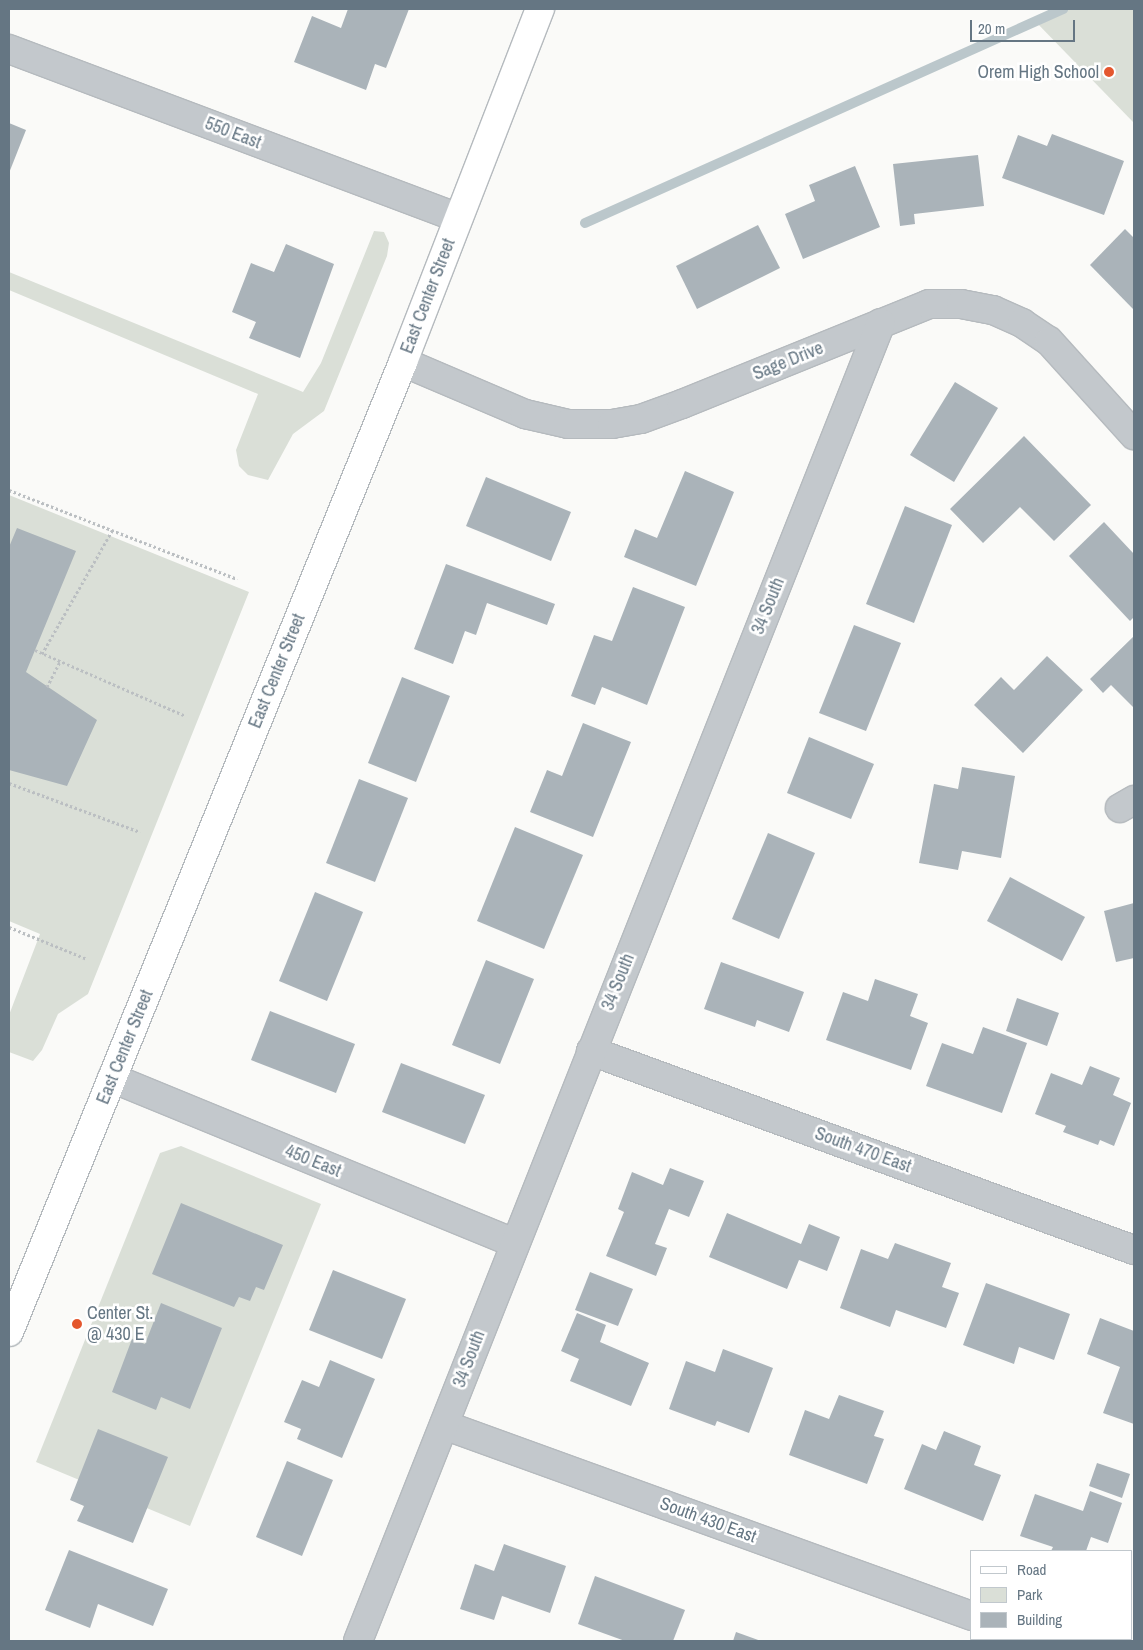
<!DOCTYPE html>
<style>
body{margin:0}
#map{position:relative;width:1143px;height:1650px;overflow:hidden;background:#fafaf8;font-family:"Archivo Narrow",sans-serif}
div>[style]{position:absolute}
.green>*{inset:0;background:#dadfd7}
.stream>*{height:10px;margin:-5px;padding:0 5px;transform-origin:5px;border-radius:5px;background:#bbc7cb}
.building>*{inset:0;background:#aab3b9}
.path>*{height:3px;margin-top:-1.5px;transform-origin:0;background:repeating-linear-gradient(90deg,#bbbfc2 0 2.5px,transparent 0 5px)}
.roads{filter:drop-shadow(1px 0 #b5babe) drop-shadow(-1px 0 #b5babe) drop-shadow(0 1px #b5babe) drop-shadow(0 -1px #b5babe)}
.minor>*{height:28px;margin:-14px;padding:0 14px;transform-origin:14px;border-radius:14px;background:#c3c8cc}
.primary>*{height:28px;margin:-14px;padding:0 14px;transform-origin:14px;border-radius:14px;background:#fff}
.dots>*{width:14px;height:14px;translate:-50% -50%;box-sizing:border-box;border:2px solid #fff;border-radius:50%}
span{translate:-50% -50%;white-space:nowrap;text-align:center;line-height:1.15;-webkit-text-stroke:5px #fff;paint-order:stroke}
.poi-label{font-size:18px;color:#657683}
.right{translate:-100% -50%;text-align:right}
.left{translate:0 -50%;text-align:left}
.street-label{font-size:18px;color:#657683}
.frame{position:absolute;inset:0;border:10px solid #657683;pointer-events:none}
.legend{position:absolute;left:970px;top:1550px;width:162px;height:90px;box-sizing:border-box;background:#fff;border:1px solid #c1c8cd;margin:0;padding:6px 9px;list-style:none;font-size:15px;color:#657683}
.legend li{display:flex;align-items:center;gap:10px;height:25px}
.legend b{width:25px;border:1px solid #c1c8cd}
.scale{position:absolute;left:970px;top:20px;width:105px;height:22px;box-sizing:border-box;border:2px solid #657683;border-top:0;padding-left:6px;font-size:15px;line-height:18px;white-space:nowrap;color:#657683;-webkit-text-stroke:4px #fff;paint-order:stroke}
</style>
<div id="map">
<div class="green">
<i style="clip-path:polygon(1063px 9px,1134px 9px,1134px 123px,1035px 21px)"></i>
<i style="clip-path:polygon(374px 231px,384px 232px,389px 243px,387px 256px,324px 411px,293px 434px,268px 480px,248px 475px,239px 466px,236px 450px,258px 394px,9px 290px,9px 272px,303px 392px,321px 363px)"></i>
<i style="clip-path:polygon(9px 495px,249px 592px,88px 994px,58px 1014px,42px 1050px,33px 1061px,9px 1052px,9px 1015px,40px 934px,9px 921px)"></i>
<i style="clip-path:polygon(181px 1146px,321px 1204px,190px 1526px,36px 1462px,160px 1153px)"></i>
</div>
<div class="stream">
<i style="left:585px;top:223px;width:524px;rotate:-24.12deg"></i>
</div>
<div class="building">
<i style="clip-path:polygon(348px 9px,409px 9px,386px 68px,375px 64px,366px 90px,294px 62px,312px 16px,341px 28px)"></i>
<i style="clip-path:polygon(9px 123px,26px 130px,9px 173px)"></i>
<i style="clip-path:polygon(1052px 134px,1124px 161px,1104px 215px,1002px 178px,1018px 135px,1047px 146px)"></i>
<i style="clip-path:polygon(978px 155px,984px 206px,914px 214px,915px 224px,900px 226px,893px 164px)"></i>
<i style="clip-path:polygon(855px 166px,880px 227px,803px 259px,785px 214px,815px 201px,809px 185px)"></i>
<i style="clip-path:polygon(758px 225px,780px 268px,697px 309px,676px 266px)"></i>
<i style="clip-path:polygon(1125px 229px,1134px 238px,1134px 310px,1090px 265px)"></i>
<i style="clip-path:polygon(286px 244px,334px 264px,300px 358px,249px 338px,256px 322px,232px 312px,251px 263px,274px 272px)"></i>
<i style="clip-path:polygon(955px 382px,998px 408px,954px 482px,910px 455px)"></i>
<i style="clip-path:polygon(1024px 436px,1091px 505px,1054px 541px,1020px 507px,983px 543px,950px 509px)"></i>
<i style="clip-path:polygon(685px 471px,734px 492px,696px 586px,624px 557px,635px 529px,657px 538px)"></i>
<i style="clip-path:polygon(486px 477px,571px 512px,551px 561px,466px 526px)"></i>
<i style="clip-path:polygon(905px 506px,952px 525px,914px 623px,866px 604px)"></i>
<i style="clip-path:polygon(1104px 522px,1134px 554px,1134px 617px,1130px 621px,1069px 556px)"></i>
<i style="clip-path:polygon(17px 528px,76px 551px,26px 672px,97px 720px,67px 786px,9px 770px,9px 547px)"></i>
<i style="clip-path:polygon(446px 564px,555px 604px,547px 625px,487px 603px,476px 635px,465px 631px,453px 664px,414px 649px)"></i>
<i style="clip-path:polygon(633px 587px,685px 607px,647px 705px,602px 687px,595px 705px,571px 696px,594px 635px,612px 641px)"></i>
<i style="clip-path:polygon(854px 625px,901px 643px,866px 731px,819px 713px)"></i>
<i style="clip-path:polygon(1134px 636px,1134px 708px,1111px 685px,1103px 693px,1090px 679px)"></i>
<i style="clip-path:polygon(1047px 656px,1083px 690px,1023px 753px,974px 705px,1001px 677px,1014px 690px)"></i>
<i style="clip-path:polygon(402px 677px,450px 696px,416px 782px,368px 763px)"></i>
<i style="clip-path:polygon(583px 723px,631px 742px,593px 837px,530px 812px,547px 770px,562px 776px)"></i>
<i style="clip-path:polygon(809px 737px,874px 764px,851px 819px,787px 793px)"></i>
<i style="clip-path:polygon(962px 767px,1015px 776px,1001px 858px,962px 851px,958px 870px,919px 863px,934px 784px,958px 789px)"></i>
<i style="clip-path:polygon(359px 779px,408px 798px,375px 882px,326px 863px)"></i>
<i style="clip-path:polygon(515px 827px,583px 855px,544px 949px,477px 921px)"></i>
<i style="clip-path:polygon(768px 833px,815px 853px,779px 939px,732px 919px)"></i>
<i style="clip-path:polygon(1010px 877px,1085px 917px,1062px 961px,987px 921px)"></i>
<i style="clip-path:polygon(315px 892px,363px 912px,327px 1001px,279px 981px)"></i>
<i style="clip-path:polygon(1134px 903px,1134px 958px,1116px 962px,1104px 911px)"></i>
<i style="clip-path:polygon(486px 960px,534px 979px,500px 1064px,452px 1045px)"></i>
<i style="clip-path:polygon(721px 962px,804px 992px,789px 1032px,757px 1020px,755px 1027px,704px 1009px)"></i>
<i style="clip-path:polygon(875px 979px,918px 994px,910px 1016px,928px 1023px,911px 1070px,826px 1040px,843px 992px,868px 1001px)"></i>
<i style="clip-path:polygon(1017px 998px,1059px 1013px,1047px 1046px,1006px 1031px)"></i>
<i style="clip-path:polygon(270px 1011px,355px 1044px,336px 1093px,251px 1060px)"></i>
<i style="clip-path:polygon(983px 1027px,1027px 1043px,1002px 1113px,926px 1086px,942px 1043px,973px 1054px)"></i>
<i style="clip-path:polygon(401px 1063px,485px 1095px,465px 1144px,382px 1112px)"></i>
<i style="clip-path:polygon(1090px 1066px,1120px 1078px,1113px 1095px,1131px 1103px,1114px 1146px,1100px 1140px,1098px 1145px,1063px 1132px,1066px 1126px,1035px 1114px,1051px 1073px,1082px 1085px)"></i>
<i style="clip-path:polygon(670px 1168px,704px 1181px,689px 1217px,669px 1209px,655px 1244px,667px 1248px,656px 1276px,606px 1256px,624px 1212px,618px 1209px,632px 1172px,663px 1185px)"></i>
<i style="clip-path:polygon(181px 1203px,283px 1245px,264px 1290px,256px 1287px,250px 1301px,239px 1297px,234px 1307px,152px 1274px)"></i>
<i style="clip-path:polygon(727px 1213px,801px 1244px,809px 1224px,840px 1237px,827px 1271px,799px 1260px,787px 1289px,709px 1257px)"></i>
<i style="clip-path:polygon(895px 1243px,951px 1263px,942px 1287px,959px 1293px,946px 1328px,896px 1310px,890px 1327px,840px 1308px,861px 1249px,888px 1259px)"></i>
<i style="clip-path:polygon(333px 1270px,406px 1299px,382px 1359px,309px 1330px)"></i>
<i style="clip-path:polygon(590px 1272px,633px 1289px,618px 1326px,575px 1310px)"></i>
<i style="clip-path:polygon(986px 1283px,1070px 1314px,1054px 1360px,1019px 1347px,1014px 1364px,963px 1345px)"></i>
<i style="clip-path:polygon(161px 1303px,222px 1328px,190px 1409px,161px 1397px,156px 1410px,112px 1392px,132px 1339px,145px 1344px)"></i>
<i style="clip-path:polygon(577px 1313px,606px 1325px,600px 1342px,649px 1363px,631px 1406px,570px 1381px,579px 1359px,561px 1351px)"></i>
<i style="clip-path:polygon(1100px 1318px,1134px 1331px,1134px 1424px,1103px 1413px,1120px 1367px,1087px 1354px)"></i>
<i style="clip-path:polygon(723px 1349px,773px 1368px,749px 1433px,717px 1421px,715px 1426px,669px 1409px,686px 1361px,715px 1372px)"></i>
<i style="clip-path:polygon(330px 1360px,375px 1379px,342px 1458px,297px 1439px,301px 1429px,284px 1422px,302px 1380px,319px 1387px)"></i>
<i style="clip-path:polygon(839px 1395px,884px 1411px,874px 1436px,884px 1439px,867px 1484px,789px 1455px,805px 1410px,829px 1419px)"></i>
<i style="clip-path:polygon(98px 1429px,168px 1457px,133px 1543px,77px 1521px,84px 1506px,70px 1500px)"></i>
<i style="clip-path:polygon(944px 1431px,981px 1446px,974px 1465px,1001px 1475px,983px 1521px,904px 1489px,922px 1444px,936px 1450px)"></i>
<i style="clip-path:polygon(287px 1461px,333px 1480px,302px 1556px,256px 1537px)"></i>
<i style="clip-path:polygon(1097px 1463px,1130px 1474px,1122px 1498px,1089px 1486px)"></i>
<i style="clip-path:polygon(1090px 1491px,1122px 1503px,1108px 1543px,1091px 1537px,1086px 1551px,1051px 1551px,1053px 1547px,1020px 1536px,1035px 1494px,1083px 1511px)"></i>
<i style="clip-path:polygon(504px 1544px,566px 1566px,550px 1613px,502px 1596px,494px 1620px,460px 1609px,475px 1564px,494px 1571px)"></i>
<i style="clip-path:polygon(69px 1550px,168px 1589px,153px 1626px,98px 1604px,90px 1628px,45px 1610px)"></i>
<i style="clip-path:polygon(595px 1576px,685px 1610px,673px 1641px,625px 1641px,578px 1624px)"></i>
<i style="clip-path:polygon(736px 1632px,761px 1641px,733px 1641px)"></i>
</div>
<div class="path">
<i style="left:9px;top:490px;width:245px;rotate:21.3deg"></i>
<i style="left:35px;top:650px;width:163px;rotate:23.6deg"></i>
<i style="left:42px;top:654px;width:142px;rotate:-60.4deg"></i>
<i style="left:47px;top:687px;width:29px;rotate:-63deg"></i>
<i style="left:9px;top:783px;width:140px;rotate:20.5deg"></i>
<i style="left:9px;top:927px;width:84px;rotate:22.3deg"></i>
</div>
<div class="roads">
<div class="minor">
<i style="left:9px;top:49px;width:478px;rotate:20.6deg"></i>
<i style="left:403px;top:362px;width:133px;rotate:23.1deg"></i>
<i style="left:525px;top:414px;width:44px;rotate:13.1deg"></i>
<i style="left:568px;top:424px;width:44px"></i>
<i style="left:612px;top:424px;width:29px;rotate:-10deg"></i>
<i style="left:641px;top:419px;width:44px;rotate:-20.1deg"></i>
<i style="left:682px;top:404px;width:266px;rotate:-22deg"></i>
<i style="left:929px;top:304px;width:32px"></i>
<i style="left:961px;top:304px;width:33px;rotate:11deg"></i>
<i style="left:993px;top:310px;width:32px;rotate:24deg"></i>
<i style="left:1022px;top:323px;width:32px;rotate:34deg"></i>
<i style="left:1049px;top:341px;width:127px;rotate:47.9deg"></i>
<i style="left:1120px;top:808px;width:16px;rotate:-30deg"></i>
<i style="left:591px;top:1051px;width:578px;rotate:20.13deg"></i>
<i style="left:112px;top:1078px;width:435px;rotate:22.3deg"></i>
<i style="left:444px;top:1425px;width:561px;rotate:19.89deg"></i>
<i style="left:1035px;top:1639px;width:6px;rotate:18deg"></i>
<i style="left:358px;top:1641px;width:1418px;rotate:-68.36deg"></i>
</div>
<div class="primary">
<i style="left:9px;top:1332px;width:1047px;rotate:-67.89deg"></i>
<i style="left:403px;top:362px;width:379px;rotate:-68.8deg"></i>
</div>
</div>
<div class="dots">
<i style="left:1109px;top:72px;background:#e4572e"></i>
<i style="left:77px;top:1324px;background:#e4572e"></i>
</div>
<div class="poi-label">
<span class="right" style="left:1099px;top:72px">Orem High School</span>
<span class="left" style="left:87px;top:1324px">Center St.<br>@ 430 E</span>
</div>
<div class="street-label">
<span style="left:233px;top:133px;rotate:21deg">550 East</span>
<span style="left:428px;top:296px;rotate:-69deg">East Center Street</span>
<span style="left:788px;top:361px;rotate:-22deg">Sage Drive</span>
<span style="left:768px;top:606px;rotate:-68deg">34 South</span>
<span style="left:277px;top:671px;rotate:-68deg">East Center Street</span>
<span style="left:618px;top:982px;rotate:-68deg">34 South</span>
<span style="left:125px;top:1047px;rotate:-68deg">East Center Street</span>
<span style="left:863px;top:1150px;rotate:20deg">South 470 East</span>
<span style="left:313px;top:1161px;rotate:22deg">450 East</span>
<span style="left:469px;top:1359px;rotate:-69deg">34 South</span>
<span style="left:708px;top:1520px;rotate:20deg">South 430 East</span>
</div>
<div class="frame"></div>
<ul class="legend">
<li><b style="height:6px;background:#fff"></b>Road</li>
<li><b style="height:14px;background:#dadfd7"></b>Park</li>
<li><b style="height:14px;background:#aab3b9"></b>Building</li>
</ul>
<div class="scale">20 m</div>
</div>
